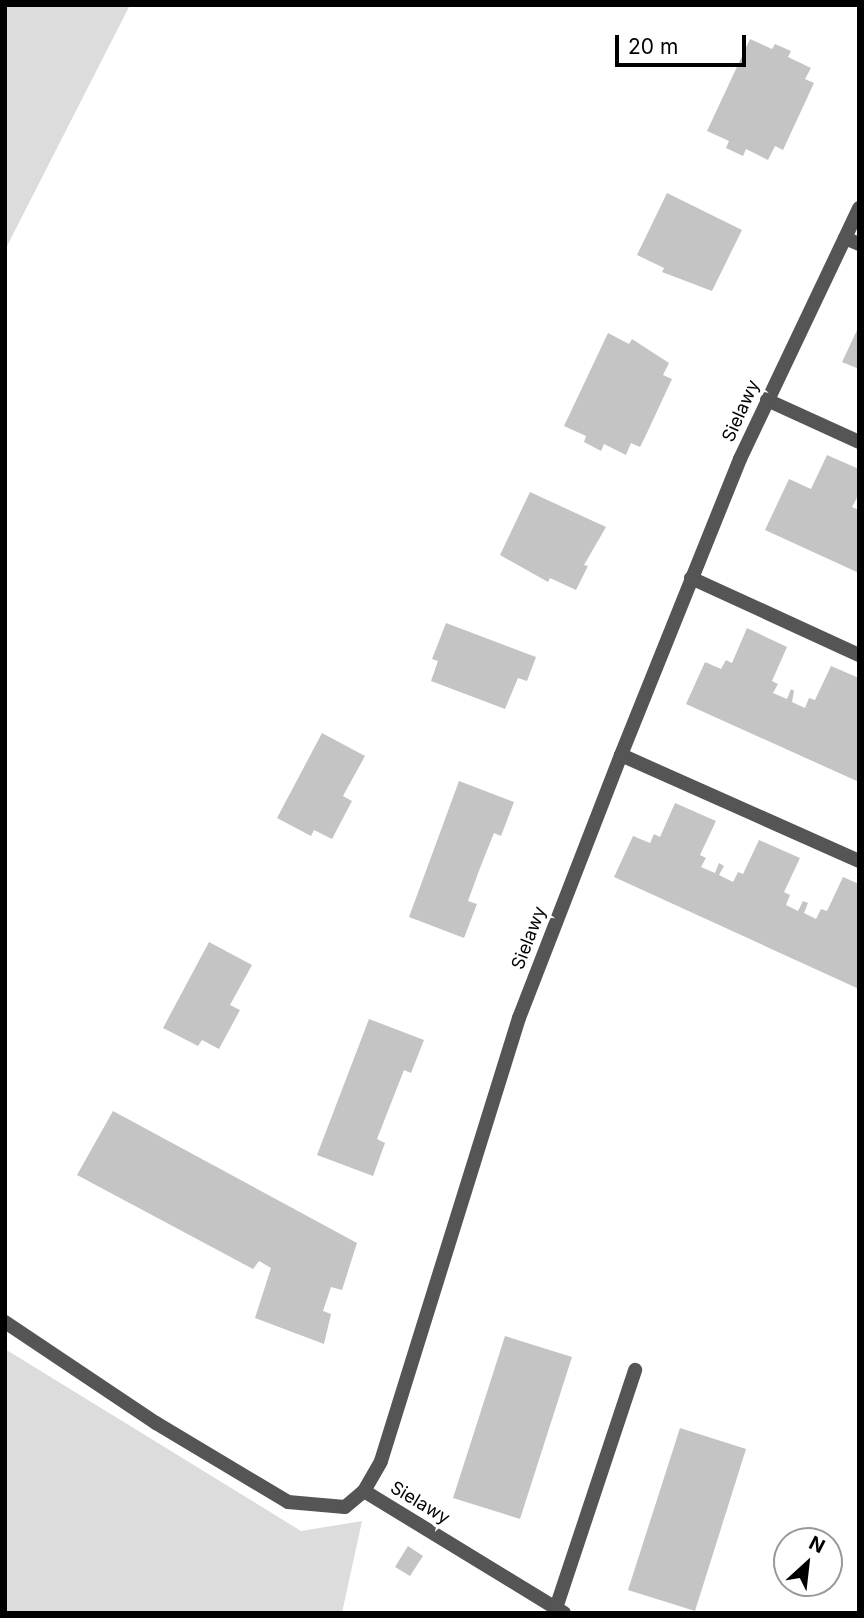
<!DOCTYPE html>
<style>
body{margin:0}
#map{position:relative;width:864px;height:1618px;overflow:hidden;background:#fff;font-family:Inter,sans-serif}
div>[style]{position:absolute}
.green>*{inset:0;background:#dcdcdc}
.building>*{inset:0;background:#c4c4c4}
.service>*{height:14px;margin:-7px;padding:0 7px;transform-origin:7px;border-radius:7px;background:#555}
.minor>*{height:14px;margin:-7px;padding:0 7px;transform-origin:7px;border-radius:7px;background:#555}
span{translate:-50% -50%;white-space:nowrap;text-align:center;line-height:1.15;-webkit-text-stroke:7px #fff;paint-order:stroke}
.street-label{font-size:18px;color:#000}
.frame{position:absolute;inset:0;border:7px solid #000;pointer-events:none}
.north{position:absolute;left:773px;top:1527px;width:70px;height:70px;box-sizing:border-box;background:#fff;border:2px solid #999;border-radius:50%;rotate:27deg;font-size:19px;font-weight:700;line-height:28px;text-align:center;color:#000}
.north::after{content:'';display:block;margin:auto;width:24px;height:32px;background:#000;clip-path:polygon(50% 0,100% 100%,50% 72%,0 100%)}
.scale{position:absolute;left:615px;top:35px;width:131px;height:32px;box-sizing:border-box;border:4px solid #000;border-top:0;padding-left:9px;font-size:21px;line-height:24px;white-space:nowrap;color:#000;-webkit-text-stroke:5px #fff;paint-order:stroke}
</style>
<div id="map">
<div class="green">
<i style="clip-path:polygon(5px 5px,130px 5px,5px 250px)"></i>
<i style="clip-path:polygon(5px 1349px,301px 1531px,362px 1521px,342px 1613px,5px 1613px)"></i>
</div>
<div class="building">
<i style="clip-path:polygon(750px 39px,772px 49px,775px 44px,791px 51px,788px 57px,811px 68px,805px 79px,814px 83px,783px 150px,775px 146px,768px 160px,746px 149px,743px 156px,726px 148px,729px 141px,707px 131px)"></i>
<i style="clip-path:polygon(667px 193px,742px 230px,712px 291px,662px 272px,664px 268px,637px 255px)"></i>
<i style="clip-path:polygon(859px 326px,859px 369px,842px 362px)"></i>
<i style="clip-path:polygon(608px 333px,629px 344px,632px 339px,669px 363px,663px 375px,672px 379px,646px 435px,640px 447px,631px 443px,626px 455px,604px 444px,601px 451px,584px 442px,586px 436px,564px 426px)"></i>
<i style="clip-path:polygon(827px 455px,859px 469px,859px 494px,852px 507px,859px 510px,859px 573px,765px 530px,789px 479px,811px 489px)"></i>
<i style="clip-path:polygon(530px 492px,606px 527px,584px 565px,588px 566px,576px 590px,550px 578px,548px 582px,500px 555px)"></i>
<i style="clip-path:polygon(446px 623px,536px 657px,527px 681px,518px 678px,505px 709px,431px 681px,438px 661px,432px 659px)"></i>
<i style="clip-path:polygon(747px 628px,787px 647px,772px 681px,778px 684px,773px 693px,787px 699px,791px 689px,794px 691px,792px 702px,805px 708px,809px 698px,815px 700px,831px 666px,859px 678px,859px 782px,686px 704px,705px 662px,721px 669px,726px 660px,732px 663px)"></i>
<i style="clip-path:polygon(322px 733px,365px 756px,343px 796px,352px 801px,332px 839px,314px 830px,311px 836px,277px 818px)"></i>
<i style="clip-path:polygon(459px 781px,514px 802px,501px 836px,494px 833px,480px 868px,468px 901px,477px 904px,464px 938px,409px 917px)"></i>
<i style="clip-path:polygon(675px 803px,716px 821px,700px 855px,706px 858px,701px 867px,715px 873px,719px 863px,724px 866px,719px 875px,733px 882px,738px 872px,743px 874px,759px 840px,800px 858px,784px 892px,790px 895px,786px 905px,798px 911px,803px 901px,808px 903px,804px 913px,816px 919px,821px 909px,827px 911px,843px 877px,859px 884px,859px 989px,614px 877px,633px 836px,650px 843px,654px 834px,660px 837px)"></i>
<i style="clip-path:polygon(209px 942px,252px 965px,230px 1005px,240px 1010px,219px 1049px,202px 1040px,198px 1046px,163px 1028px)"></i>
<i style="clip-path:polygon(369px 1019px,424px 1040px,411px 1073px,404px 1070px,377px 1139px,385px 1143px,373px 1176px,317px 1155px)"></i>
<i style="clip-path:polygon(113px 1111px,357px 1243px,342px 1290px,331px 1287px,323px 1311px,331px 1314px,324px 1344px,255px 1318px,271px 1268px,259px 1261px,253px 1269px,77px 1175px)"></i>
<i style="clip-path:polygon(505px 1336px,572px 1357px,520px 1519px,453px 1498px)"></i>
<i style="clip-path:polygon(680px 1428px,746px 1449px,695px 1611px,628px 1590px)"></i>
<i style="clip-path:polygon(408px 1546px,423px 1556px,410px 1576px,395px 1567px)"></i>
</div>
<div class="service">
<i style="left:845px;top:238px;width:15px;rotate:23deg"></i>
<i style="left:767px;top:400px;width:101px;rotate:24.5deg"></i>
<i style="left:691px;top:578px;width:185px;rotate:24.6deg"></i>
<i style="left:621px;top:755px;width:261px;rotate:24deg"></i>
<i style="left:5px;top:1322px;width:182px;rotate:33.8deg"></i>
<i style="left:156px;top:1423px;width:154px;rotate:30.9deg"></i>
<i style="left:288px;top:1502px;width:57px;rotate:5deg"></i>
<i style="left:345px;top:1507px;width:25px;rotate:-40deg"></i>
<i style="left:364px;top:1491px;width:225px;rotate:31.4deg"></i>
</div>
<div class="minor">
<i style="left:364px;top:1491px;width:34px;rotate:-60deg"></i>
<i style="left:381px;top:1461px;width:464px;rotate:-72.7deg"></i>
<i style="left:519px;top:1018px;width:282px;rotate:-68.8deg"></i>
<i style="left:621px;top:755px;width:319px;rotate:-68.1deg"></i>
<i style="left:740px;top:459px;width:278px;rotate:-64.6deg"></i>
<i style="left:564px;top:1613px;width:9px;rotate:-148deg"></i>
<i style="left:556px;top:1608px;width:251px;rotate:-71.6deg"></i>
</div>
<div class="street-label">
<span style="left:741px;top:411px;rotate:-66deg">Sielawy</span>
<span style="left:529px;top:938px;rotate:-69deg">Sielawy</span>
<span style="left:420px;top:1503px;rotate:31deg">Sielawy</span>
</div>
<div class="frame"></div>
<div class="north">N</div>
<div class="scale">20 m</div>
</div>
